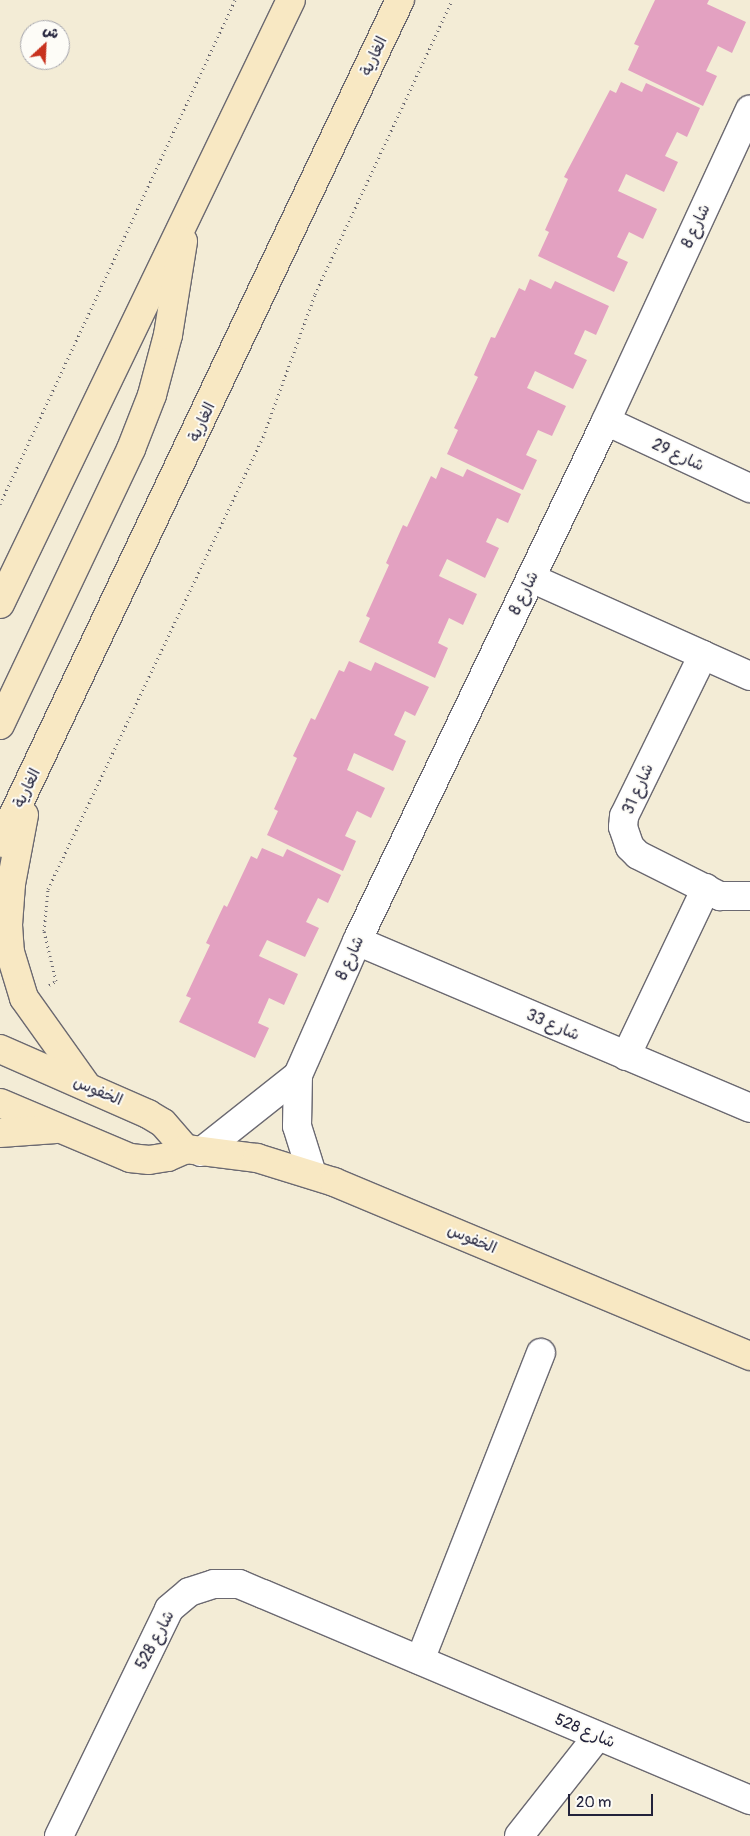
<!DOCTYPE html>
<meta charset="utf-8">
<style>
body{margin:0}
#map{position:relative;width:750px;height:1836px;overflow:hidden;background:#f3ecd6;font-family:Pangolin,"Playpen Sans Arabic",sans-serif}
div>[style]{position:absolute}
.building>*{inset:0;background:#e3a1c1}
.path>*{height:3px;margin-top:-1.5px;transform-origin:0;background:repeating-linear-gradient(90deg,#6b6971 0 1px,transparent 0 5px)}
.roads{filter:drop-shadow(1px 0 #6b6971) drop-shadow(-1px 0 #6b6971) drop-shadow(0 1px #6b6971) drop-shadow(0 -1px #6b6971)}
.street>*{height:28px;margin:-14px;padding:0 14px;transform-origin:14px;border-radius:14px;background:#fff}
.secondary>*{height:28px;margin:-14px;padding:0 14px;transform-origin:14px;border-radius:14px;background:#f8e8c3}
span{translate:-50% -50%;white-space:nowrap;text-align:center;line-height:1.15;-webkit-text-stroke:4px #fdfcf7;paint-order:stroke}
.street-label{font-size:16px;color:#22223b}
.north{position:absolute;left:20px;top:20px;width:50px;height:50px;box-sizing:border-box;background:#fdfcf7;border:1px solid #a5a5ac;border-radius:50%;rotate:25deg;font-size:14px;font-weight:700;line-height:20px;text-align:center;color:#22223b}
.north::after{content:'';display:block;margin:auto;width:18px;height:22px;background:#c8321e;clip-path:polygon(50% 0,100% 100%,50% 72%,0 100%)}
.scale{position:absolute;left:568px;top:1794px;width:85px;height:22px;box-sizing:border-box;border:2px solid #22223b;border-top:0;padding-left:6px;font-size:15px;line-height:18px;white-space:nowrap;color:#22223b;-webkit-text-stroke:4px #fdfcf7;paint-order:stroke}
</style>
<div id="map">
<div class="building">
<i style="clip-path:polygon(655px 0,709px 0,707px 4px,746px 22px,732px 53px,718px 46px,706px 71px,717px 76px,703px 106px,628px 70px,639px 46px,634px 44px)"></i>
<i style="clip-path:polygon(621px 82px,642px 92px,646px 83px,700px 108px,687px 137px,677px 132px,665px 156px,678px 162px,664px 192px,626px 174px,618px 191px,657px 209px,643px 239px,629px 232px,617px 257px,628px 262px,614px 292px,538px 256px,549px 232px,545px 230px,568px 179px,564px 177px,610px 90px,616px 93px)"></i>
<i style="clip-path:polygon(530px 279px,551px 289px,555px 281px,609px 306px,596px 335px,585px 330px,574px 354px,587px 360px,573px 389px,535px 371px,527px 388px,566px 406px,552px 436px,538px 430px,526px 455px,537px 460px,523px 490px,447px 454px,458px 430px,454px 428px,478px 377px,474px 375px,491px 337px,495px 338px,519px 288px,525px 291px)"></i>
<i style="clip-path:polygon(441px 467px,463px 477px,467px 469px,521px 494px,508px 523px,497px 518px,486px 542px,499px 548px,485px 578px,447px 559px,439px 576px,477px 594px,463px 625px,449px 618px,438px 643px,448px 648px,435px 678px,359px 642px,370px 618px,366px 616px,389px 565px,386px 563px,403px 525px,407px 527px,431px 476px,436px 479px)"></i>
<i style="clip-path:polygon(349px 661px,371px 671px,375px 662px,429px 687px,415px 716px,405px 711px,394px 735px,406px 741px,393px 771px,354px 753px,347px 770px,385px 788px,371px 818px,357px 811px,345px 836px,356px 841px,343px 871px,267px 835px,278px 811px,274px 809px,297px 758px,293px 756px,311px 718px,315px 720px,339px 670px,344px 672px)"></i>
<i style="clip-path:polygon(262px 848px,283px 857px,287px 849px,341px 875px,328px 903px,318px 898px,306px 922px,319px 928px,305px 957px,267px 940px,259px 956px,298px 974px,284px 1005px,269px 998px,258px 1023px,269px 1028px,255px 1058px,179px 1022px,191px 998px,186px 996px,210px 945px,206px 943px,224px 905px,227px 907px,251px 856px,257px 859px)"></i>
</div>
<div class="path">
<i style="left:0;top:504px;width:556px;rotate:-65deg"></i>
<i style="left:49px;top:985px;width:8px;rotate:-30deg"></i>
<i style="left:56px;top:981px;width:51px;rotate:-103.5deg"></i>
<i style="left:44px;top:931px;width:42px;rotate:-84.6deg"></i>
<i style="left:48px;top:889px;width:501px;rotate:-64.56deg"></i>
<i style="left:263px;top:437px;width:152px;rotate:-70deg"></i>
<i style="left:315px;top:294px;width:324px;rotate:-65deg"></i>
</div>
<div class="roads">
<div class="street">
<i style="left:606px;top:421px;width:159px;rotate:25deg"></i>
<i style="left:531px;top:578px;width:188px;rotate:24.1deg"></i>
<i style="left:750px;top:676px;width:51px;rotate:-155.9deg"></i>
<i style="left:703px;top:655px;width:179px;rotate:116.1deg"></i>
<i style="left:624px;top:816px;width:11px;rotate:95deg"></i>
<i style="left:623px;top:827px;width:21px;rotate:71deg"></i>
<i style="left:630px;top:847px;width:11px;rotate:45deg"></i>
<i style="left:638px;top:855px;width:92px;rotate:26.6deg"></i>
<i style="left:720px;top:896px;width:30px"></i>
<i style="left:357px;top:941px;width:427px;rotate:23deg"></i>
<i style="left:626px;top:1056px;width:186px;rotate:-64.5deg"></i>
<i style="left:201px;top:1152px;width:124px;rotate:-38.4deg"></i>
<i style="left:312px;top:1174px;width:50px;rotate:-107.4deg"></i>
<i style="left:297px;top:1126px;width:51px;rotate:-88.9deg"></i>
<i style="left:298px;top:1075px;width:146px;rotate:-66.2deg"></i>
<i style="left:357px;top:941px;width:577px;rotate:-64.41deg"></i>
<i style="left:606px;top:421px;width:343px;rotate:-65.2deg"></i>
<i style="left:420px;top:1660px;width:330px;rotate:-68.5deg"></i>
<i style="left:59px;top:1836px;width:252px;rotate:-64.1deg"></i>
<i style="left:169px;top:1609px;width:26px;rotate:-40deg"></i>
<i style="left:189px;top:1592px;width:26px;rotate:-18deg"></i>
<i style="left:214px;top:1584px;width:25px"></i>
<i style="left:239px;top:1584px;width:26px;rotate:23deg"></i>
<i style="left:263px;top:1594px;width:529px;rotate:22.93deg"></i>
<i style="left:519px;top:1836px;width:126px;rotate:-51.8deg"></i>
</div>
<div class="secondary">
<i style="left:0;top:604px;width:670px;rotate:-64.28deg"></i>
<i style="left:0;top:725px;width:306px;rotate:-64.6deg"></i>
<i style="left:131px;top:449px;width:58px;rotate:-68.7deg"></i>
<i style="left:152px;top:395px;width:62px;rotate:-75.1deg"></i>
<i style="left:168px;top:335px;width:95px;rotate:-80.9deg"></i>
<i style="left:24px;top:815px;width:70px;rotate:100.7deg"></i>
<i style="left:11px;top:884px;width:41px;rotate:94.2deg"></i>
<i style="left:8px;top:925px;width:27px;rotate:86deg"></i>
<i style="left:10px;top:952px;width:48px;rotate:73.1deg"></i>
<i style="left:24px;top:998px;width:107px;rotate:54.5deg"></i>
<i style="left:0;top:843px;width:933px;rotate:-64.62deg"></i>
<i style="left:0;top:1049px;width:162px;rotate:23.7deg"></i>
<i style="left:148px;top:1114px;width:17px;rotate:31deg"></i>
<i style="left:163px;top:1123px;width:35px;rotate:49deg"></i>
<i style="left:0;top:1103px;width:141px;rotate:22.9deg"></i>
<i style="left:130px;top:1158px;width:19px;rotate:6deg"></i>
<i style="left:149px;top:1160px;width:19px;rotate:-9deg"></i>
<i style="left:168px;top:1157px;width:20px;rotate:-24deg"></i>
<i style="left:186px;top:1149px;width:72px;rotate:7.2deg"></i>
<i style="left:257px;top:1158px;width:81px;rotate:17.3deg"></i>
<i style="left:334px;top:1182px;width:451px;rotate:22.7deg"></i>
<i style="left:0;top:1133px;width:56px;rotate:-4.1deg"></i>
</div>
</div>
<div class="street-label">
<span style="left:374px;top:56px;rotate:-65deg">الغارية</span>
<span style="left:696px;top:226px;rotate:-65deg">شارع 8</span>
<span style="left:202px;top:422px;rotate:-65deg">الغارية</span>
<span style="left:678px;top:455px;rotate:25deg">شارع 29</span>
<span style="left:524px;top:593px;rotate:-64deg">شارع 8</span>
<span style="left:27px;top:788px;rotate:-64deg">الغارية</span>
<span style="left:638px;top:789px;rotate:-66deg">شارع 31</span>
<span style="left:350px;top:958px;rotate:-66deg">شارع 8</span>
<span style="left:553px;top:1025px;rotate:23deg">شارع 33</span>
<span style="left:98px;top:1091px;rotate:23deg">الخفوس</span>
<span style="left:472px;top:1239px;rotate:23deg">الخفوس</span>
<span style="left:155px;top:1640px;rotate:-62deg">شارع 528</span>
<span style="left:585px;top:1731px;rotate:23deg">شارع 528</span>
</div>
<div class="north">ش</div>
<div class="scale">20 m</div>
</div>
